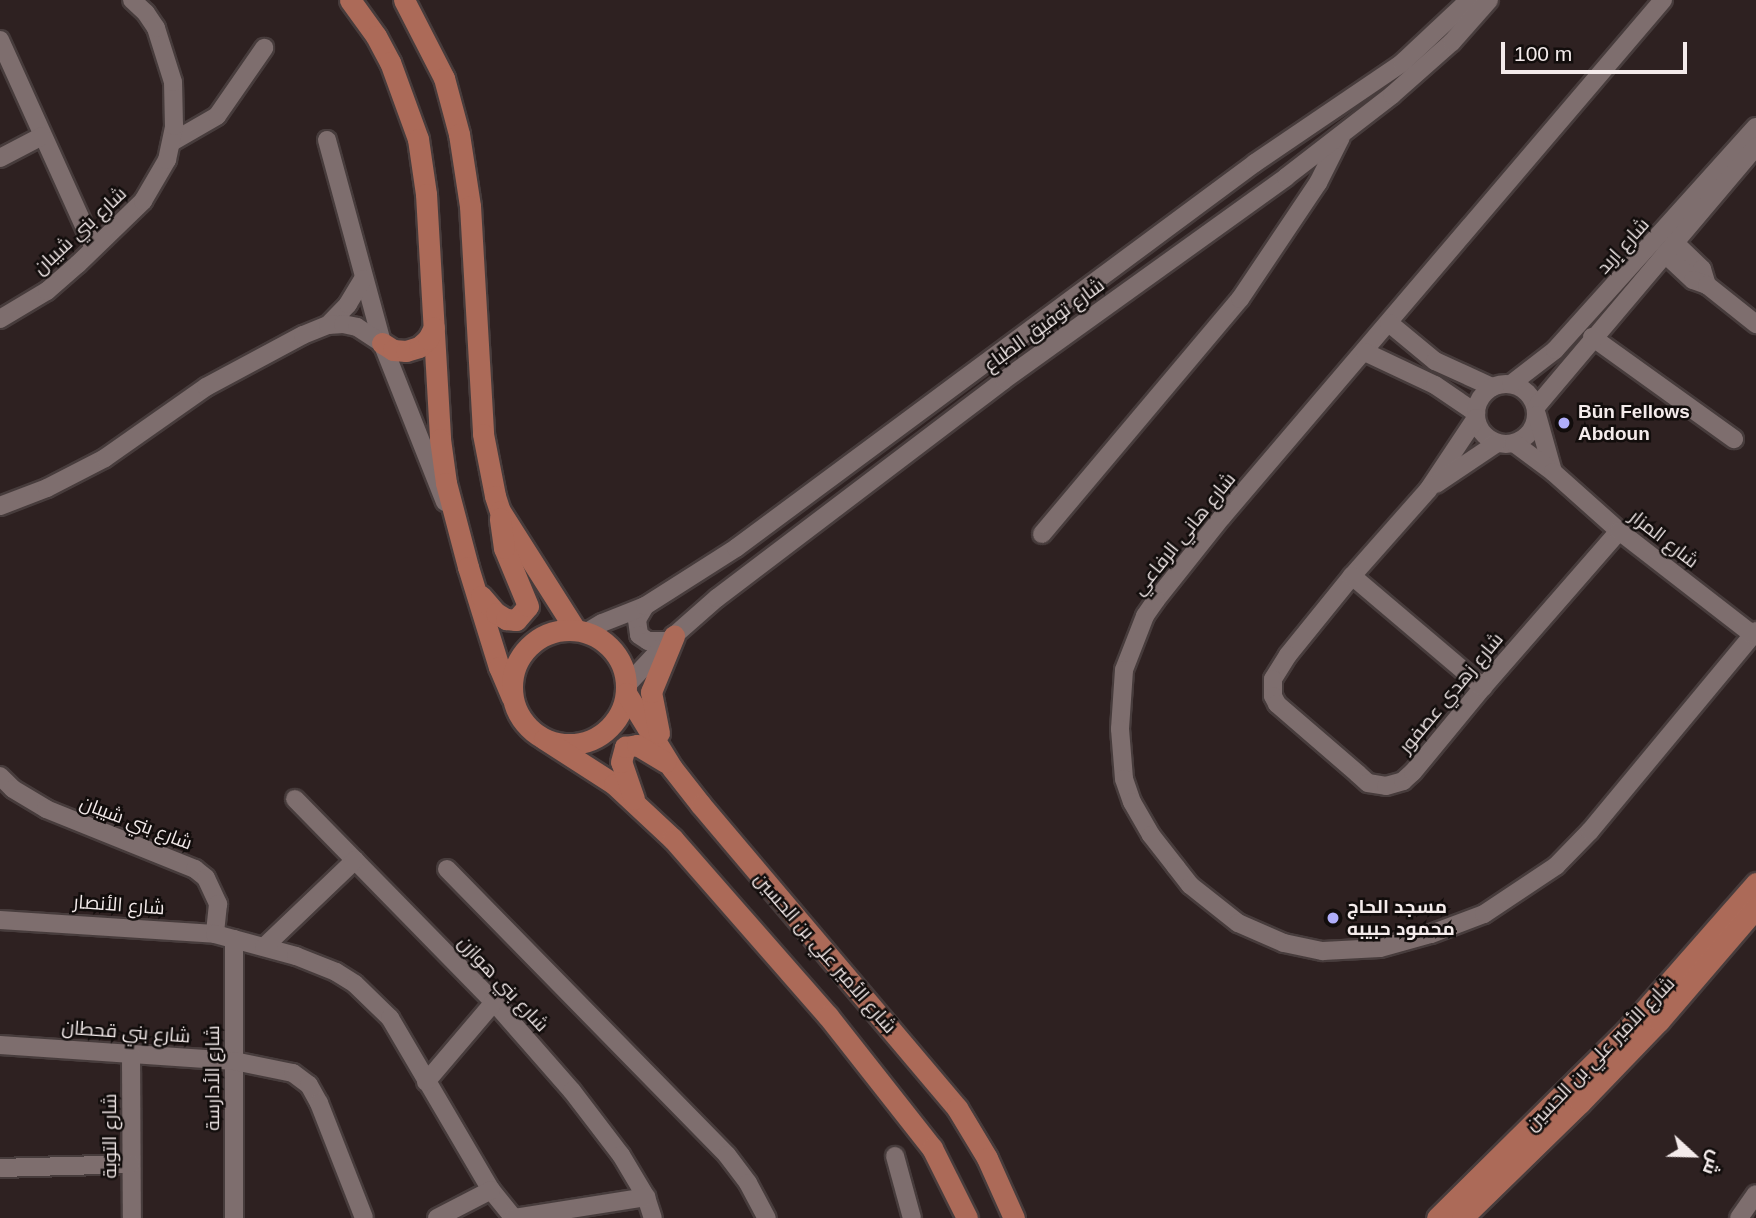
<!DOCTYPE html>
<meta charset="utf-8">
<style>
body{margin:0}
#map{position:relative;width:1756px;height:1218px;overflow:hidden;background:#2e2121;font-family:Helvetica,Cairo,sans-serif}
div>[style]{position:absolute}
.roads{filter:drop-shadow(2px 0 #473c3c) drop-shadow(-2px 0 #473c3c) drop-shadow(0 2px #473c3c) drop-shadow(0 -2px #473c3c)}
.minor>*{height:18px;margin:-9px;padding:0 9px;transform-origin:9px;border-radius:9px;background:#7e6e6e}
.minor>.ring{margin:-9px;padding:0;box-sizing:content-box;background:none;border:18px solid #7e6e6e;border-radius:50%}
.major>*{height:21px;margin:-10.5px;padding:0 10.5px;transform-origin:10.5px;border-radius:10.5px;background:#ac6a58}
.major>.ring{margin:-10.5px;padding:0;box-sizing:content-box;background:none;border:21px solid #ac6a58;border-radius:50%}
.dots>*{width:19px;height:19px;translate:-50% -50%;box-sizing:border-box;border:4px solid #120d0c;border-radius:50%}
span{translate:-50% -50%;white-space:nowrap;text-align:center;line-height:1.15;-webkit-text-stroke:5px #120d0c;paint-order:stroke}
.street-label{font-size:19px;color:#f4ebeb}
.poi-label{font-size:19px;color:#f4ebeb;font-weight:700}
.left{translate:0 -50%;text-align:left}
.north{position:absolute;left:1658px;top:1120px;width:70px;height:70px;-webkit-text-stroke:5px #120d0c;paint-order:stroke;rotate:112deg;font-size:19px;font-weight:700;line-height:28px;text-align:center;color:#f4ebeb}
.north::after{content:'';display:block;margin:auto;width:24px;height:32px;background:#f4ebeb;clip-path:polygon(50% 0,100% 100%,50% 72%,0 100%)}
.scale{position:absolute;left:1501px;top:42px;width:186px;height:32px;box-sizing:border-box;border:4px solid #f4ebeb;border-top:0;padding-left:9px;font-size:21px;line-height:24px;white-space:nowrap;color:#f4ebeb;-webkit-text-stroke:5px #120d0c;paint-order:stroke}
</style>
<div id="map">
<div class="roads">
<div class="minor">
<i style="left:1663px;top:0;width:680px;rotate:130.46deg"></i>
<i style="left:1222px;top:517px;width:106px;rotate:128.5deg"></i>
<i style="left:1156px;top:600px;width:19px;rotate:125deg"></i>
<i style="left:1145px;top:616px;width:58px;rotate:111.3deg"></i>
<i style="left:1124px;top:670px;width:59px;rotate:93.9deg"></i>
<i style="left:1120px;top:729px;width:50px;rotate:85.4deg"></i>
<i style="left:1124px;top:779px;width:24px;rotate:71deg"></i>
<i style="left:1132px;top:802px;width:38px;rotate:60deg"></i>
<i style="left:1151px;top:835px;width:41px;rotate:52deg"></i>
<i style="left:1176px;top:867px;width:23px;rotate:52deg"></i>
<i style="left:1190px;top:885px;width:61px;rotate:38.4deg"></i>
<i style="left:1238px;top:923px;width:50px;rotate:23.5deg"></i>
<i style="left:1284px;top:943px;width:40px;rotate:12deg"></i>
<i style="left:1323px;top:951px;width:57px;rotate:-3deg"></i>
<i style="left:1380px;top:948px;width:53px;rotate:-15.4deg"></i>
<i style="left:1431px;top:934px;width:57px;rotate:-20.7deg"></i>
<i style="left:1484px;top:914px;width:87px;rotate:-33.7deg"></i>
<i style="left:1556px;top:866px;width:49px;rotate:-45.8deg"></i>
<i style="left:1590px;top:831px;width:260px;rotate:-50.3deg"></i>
<i style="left:0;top:40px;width:228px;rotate:65.7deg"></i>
<i style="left:327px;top:140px;width:210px;rotate:74.8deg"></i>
<i style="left:382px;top:343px;width:171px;rotate:68.4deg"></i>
<i style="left:172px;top:142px;width:52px;rotate:-30deg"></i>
<i style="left:217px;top:116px;width:83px;rotate:-55.3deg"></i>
<i style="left:0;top:158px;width:47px;rotate:-27.6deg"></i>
<i style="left:1674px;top:242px;width:39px;rotate:44deg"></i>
<i style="left:1702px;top:269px;width:17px;rotate:73deg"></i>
<i style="left:1665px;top:254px;width:38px;rotate:43deg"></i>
<i style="left:1693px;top:280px;width:15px;rotate:20deg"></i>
<i style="left:1707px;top:285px;width:63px;rotate:38.5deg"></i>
<i style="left:0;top:319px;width:55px;rotate:-30.8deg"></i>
<i style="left:47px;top:291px;width:41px;rotate:-41.1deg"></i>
<i style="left:78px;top:264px;width:91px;rotate:-44.1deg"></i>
<i style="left:143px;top:201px;width:48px;rotate:-59.7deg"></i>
<i style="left:167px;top:160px;width:35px;rotate:-78deg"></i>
<i style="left:174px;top:126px;width:44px;rotate:-91.3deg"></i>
<i style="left:173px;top:82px;width:57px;rotate:-107.5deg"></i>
<i style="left:156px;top:28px;width:18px;rotate:-124deg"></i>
<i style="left:146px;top:13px;width:19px;rotate:-137deg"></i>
<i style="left:1389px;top:323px;width:60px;rotate:39.6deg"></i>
<i style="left:1435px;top:361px;width:63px;rotate:24.5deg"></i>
<i style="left:328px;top:325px;width:29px;rotate:-46deg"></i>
<i style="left:348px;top:304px;width:29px;rotate:-59deg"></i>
<i style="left:1592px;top:337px;width:175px;rotate:35.7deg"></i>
<i style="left:1365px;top:352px;width:77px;rotate:25.2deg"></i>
<i style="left:1435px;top:385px;width:50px;rotate:34.3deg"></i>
<i class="ring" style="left:1476px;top:384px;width:42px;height:42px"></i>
<i style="left:1511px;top:384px;width:56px;rotate:-37.7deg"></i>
<i style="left:1555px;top:350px;width:300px;rotate:-48deg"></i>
<i style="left:1536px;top:407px;width:341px;rotate:-49.8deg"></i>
<i style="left:1537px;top:415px;width:59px;rotate:74.3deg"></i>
<i style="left:1476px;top:418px;width:87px;rotate:123.7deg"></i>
<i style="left:1428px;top:490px;width:115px;rotate:131.5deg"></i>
<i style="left:1352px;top:576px;width:102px;rotate:129deg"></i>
<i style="left:1288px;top:655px;width:28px;rotate:122deg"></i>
<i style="left:1273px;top:679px;width:17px;rotate:90deg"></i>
<i style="left:1273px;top:696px;width:9px;rotate:63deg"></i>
<i style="left:1277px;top:704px;width:107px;rotate:40.8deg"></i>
<i style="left:1358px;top:774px;width:13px;rotate:42deg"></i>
<i style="left:1368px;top:783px;width:18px;rotate:9deg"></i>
<i style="left:1386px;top:786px;width:18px;rotate:-16deg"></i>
<i style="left:1403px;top:781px;width:13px;rotate:-42deg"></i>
<i style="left:1413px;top:772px;width:110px;rotate:-50.5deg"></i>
<i style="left:1483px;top:687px;width:207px;rotate:-48.9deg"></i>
<i style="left:1514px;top:443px;width:49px;rotate:36.6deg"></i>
<i style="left:1553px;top:472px;width:89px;rotate:41.8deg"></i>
<i style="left:1619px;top:531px;width:170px;rotate:37.8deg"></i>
<i style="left:1436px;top:484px;width:73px;rotate:-33.9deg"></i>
<i style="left:0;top:506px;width:50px;rotate:-21deg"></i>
<i style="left:47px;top:488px;width:65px;rotate:-27.3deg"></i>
<i style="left:105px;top:458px;width:123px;rotate:-35.1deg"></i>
<i style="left:206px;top:387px;width:110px;rotate:-28.2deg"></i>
<i style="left:303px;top:335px;width:27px;rotate:-22deg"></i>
<i style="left:328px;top:325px;width:15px;rotate:-4deg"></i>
<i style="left:343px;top:324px;width:14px;rotate:12deg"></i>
<i style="left:357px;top:327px;width:30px;rotate:33deg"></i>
<i style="left:1042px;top:534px;width:307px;rotate:-49.9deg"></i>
<i style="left:1240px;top:299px;width:140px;rotate:-56.1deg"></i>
<i style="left:1318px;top:183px;width:51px;rotate:-63.4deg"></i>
<i style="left:1352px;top:576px;width:172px;rotate:40.3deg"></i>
<i style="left:645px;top:606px;width:16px;rotate:120deg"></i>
<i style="left:637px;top:620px;width:15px;rotate:82deg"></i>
<i style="left:639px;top:635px;width:11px;rotate:34deg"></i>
<i style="left:648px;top:641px;width:20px"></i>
<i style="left:587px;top:632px;width:17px;rotate:-31deg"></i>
<i style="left:602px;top:623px;width:46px;rotate:-21.6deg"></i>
<i style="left:645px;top:606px;width:108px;rotate:-32.5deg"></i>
<i style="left:736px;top:548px;width:646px;rotate:-36.57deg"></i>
<i style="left:1255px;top:163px;width:178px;rotate:-34.2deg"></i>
<i style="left:1402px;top:63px;width:92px;rotate:-43.2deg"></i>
<i style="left:626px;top:686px;width:62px;rotate:-47deg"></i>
<i style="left:668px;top:641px;width:65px;rotate:-41.3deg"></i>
<i style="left:717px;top:598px;width:360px;rotate:-37.2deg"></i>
<i style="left:1004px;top:380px;width:347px;rotate:-35.7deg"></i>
<i style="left:1286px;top:177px;width:134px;rotate:-37.7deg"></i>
<i style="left:1392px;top:95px;width:80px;rotate:-41.5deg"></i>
<i style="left:1452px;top:42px;width:56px;rotate:-48.6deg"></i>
<i style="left:0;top:776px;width:18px;rotate:45deg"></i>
<i style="left:13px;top:789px;width:39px;rotate:31deg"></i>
<i style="left:46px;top:809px;width:161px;rotate:21.9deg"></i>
<i style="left:195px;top:869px;width:14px;rotate:39deg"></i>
<i style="left:206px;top:878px;width:29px;rotate:65deg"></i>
<i style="left:218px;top:904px;width:30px;rotate:96deg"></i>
<i style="left:295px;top:799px;width:284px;rotate:45.6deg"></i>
<i style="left:494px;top:1002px;width:118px;rotate:48.8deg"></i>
<i style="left:572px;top:1091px;width:81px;rotate:52.6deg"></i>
<i style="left:621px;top:1155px;width:49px;rotate:59.2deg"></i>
<i style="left:646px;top:1197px;width:22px;rotate:72deg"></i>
<i style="left:447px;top:869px;width:400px;rotate:45.6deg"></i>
<i style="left:727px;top:1155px;width:35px;rotate:53deg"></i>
<i style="left:748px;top:1183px;width:40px;rotate:62deg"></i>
<i style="left:0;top:920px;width:215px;rotate:3.7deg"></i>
<i style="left:215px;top:934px;width:84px;rotate:15.2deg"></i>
<i style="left:296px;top:956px;width:43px;rotate:21.8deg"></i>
<i style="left:336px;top:972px;width:22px;rotate:32deg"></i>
<i style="left:355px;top:984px;width:49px;rotate:44.2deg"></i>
<i style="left:390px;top:1018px;width:199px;rotate:59.6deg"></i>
<i style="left:491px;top:1190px;width:36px;rotate:51deg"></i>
<i style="left:234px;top:939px;width:279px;rotate:90deg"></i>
<i style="left:264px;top:947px;width:126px;rotate:-43.7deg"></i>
<i style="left:0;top:1045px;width:235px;rotate:3.9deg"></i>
<i style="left:234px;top:1061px;width:60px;rotate:11.5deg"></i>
<i style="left:293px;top:1073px;width:20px;rotate:37deg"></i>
<i style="left:309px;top:1085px;width:21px;rotate:61deg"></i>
<i style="left:319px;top:1103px;width:123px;rotate:68.6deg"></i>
<i style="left:131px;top:1053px;width:165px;rotate:89.7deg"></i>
<i style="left:426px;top:1082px;width:105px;rotate:-49.6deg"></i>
<i style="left:895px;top:1156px;width:64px;rotate:74.7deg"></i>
<i style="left:0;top:1168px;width:131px;rotate:-1.7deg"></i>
<i style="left:437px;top:1218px;width:61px;rotate:-27.4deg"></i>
<i style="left:514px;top:1218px;width:134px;rotate:-9deg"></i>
<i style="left:1739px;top:1218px;width:29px;rotate:-55deg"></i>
</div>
<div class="major">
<i style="left:350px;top:0;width:44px;rotate:54.2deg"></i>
<i style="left:376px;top:36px;width:30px;rotate:62deg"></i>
<i style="left:390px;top:62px;width:82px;rotate:70deg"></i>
<i style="left:418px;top:139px;width:56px;rotate:81.7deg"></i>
<i style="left:426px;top:194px;width:245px;rotate:86.7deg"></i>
<i style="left:440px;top:439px;width:44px;rotate:82.2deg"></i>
<i style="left:446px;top:483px;width:87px;rotate:75.3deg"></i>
<i style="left:468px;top:567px;width:105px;rotate:72.8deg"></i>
<i style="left:499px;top:667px;width:33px;rotate:67deg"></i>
<i style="left:404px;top:0;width:88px;rotate:62.9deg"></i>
<i style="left:444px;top:78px;width:58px;rotate:75deg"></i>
<i style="left:459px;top:134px;width:73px;rotate:81.3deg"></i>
<i style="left:470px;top:206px;width:228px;rotate:86.7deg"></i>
<i style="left:483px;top:434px;width:63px;rotate:79deg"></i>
<i style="left:495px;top:496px;width:16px;rotate:72deg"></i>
<i style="left:500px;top:511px;width:140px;rotate:57.6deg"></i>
<i style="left:382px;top:343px;width:13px;rotate:32deg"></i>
<i style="left:393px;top:350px;width:13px;rotate:4deg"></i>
<i style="left:406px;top:351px;width:14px;rotate:-17deg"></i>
<i style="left:419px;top:347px;width:12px;rotate:-42deg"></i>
<i style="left:428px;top:339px;width:13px;rotate:-63deg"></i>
<i style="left:481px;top:596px;width:23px;rotate:49deg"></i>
<i style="left:496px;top:613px;width:12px;rotate:31deg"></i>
<i style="left:506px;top:619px;width:10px;rotate:6deg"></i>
<i style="left:516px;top:620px;width:18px;rotate:-49deg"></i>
<i style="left:528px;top:606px;width:63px;rotate:-112.5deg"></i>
<i style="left:504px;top:548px;width:30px;rotate:-98deg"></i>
<i class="ring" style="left:512px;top:630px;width:93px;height:93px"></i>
<i style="left:626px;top:693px;width:88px;rotate:58.5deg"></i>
<i style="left:672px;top:768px;width:47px;rotate:51.9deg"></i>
<i style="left:701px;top:805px;width:397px;rotate:49.8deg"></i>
<i style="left:957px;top:1108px;width:58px;rotate:59deg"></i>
<i style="left:987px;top:1158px;width:66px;rotate:65.8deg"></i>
<i style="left:659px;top:733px;width:42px;rotate:-101deg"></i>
<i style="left:651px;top:692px;width:61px;rotate:-67.7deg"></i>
<i style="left:544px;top:739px;width:83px;rotate:32.7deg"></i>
<i style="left:614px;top:784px;width:81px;rotate:43deg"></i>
<i style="left:673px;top:839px;width:235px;rotate:48.8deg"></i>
<i style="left:828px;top:1016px;width:168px;rotate:51.8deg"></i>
<i style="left:932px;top:1148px;width:78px;rotate:63.4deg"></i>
<i style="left:634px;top:799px;width:39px;rotate:-109deg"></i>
<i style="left:621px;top:762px;width:16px;rotate:-75deg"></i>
<i style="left:625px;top:747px;width:12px;rotate:-9deg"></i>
<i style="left:637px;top:745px;width:33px;rotate:31deg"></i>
<i style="left:1437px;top:1218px;width:266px;rotate:-44.7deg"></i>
<i style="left:1626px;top:1031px;width:197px;rotate:-48.7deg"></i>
<i style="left:1462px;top:1218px;width:165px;rotate:-44.3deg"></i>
<i style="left:1580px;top:1103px;width:114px;rotate:-46.1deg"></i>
<i style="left:1659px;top:1021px;width:149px;rotate:-49.4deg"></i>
</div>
</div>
<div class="dots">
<i style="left:1564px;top:423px;background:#b0aefa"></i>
<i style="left:1333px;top:918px;background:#b0aefa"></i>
</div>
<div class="street-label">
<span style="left:80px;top:231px;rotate:-43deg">شارع بني شيبان</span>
<span style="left:1623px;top:246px;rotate:-48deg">شارع إربد</span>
<span style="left:1044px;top:325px;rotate:-36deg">شارع توفيق الطباع</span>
<span style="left:1184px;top:534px;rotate:-51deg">شارع هاني الرفاعي</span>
<span style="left:1664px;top:539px;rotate:38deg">شارع المزار</span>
<span style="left:1451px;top:693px;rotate:-50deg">شارع زهدي عصفور</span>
<span style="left:136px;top:823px;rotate:21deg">شارع بني شيبان</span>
<span style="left:119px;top:905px;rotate:4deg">شارع الأنصار</span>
<span style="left:825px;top:953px;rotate:49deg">شارع الأمير علي بن الحسين</span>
<span style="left:503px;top:984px;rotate:47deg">شارع بني هوازن</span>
<span style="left:126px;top:1032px;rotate:4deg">شارع بني قحطان</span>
<span style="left:1600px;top:1054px;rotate:-46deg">شارع الأمير علي بن الحسين</span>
<span style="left:213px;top:1078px;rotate:-90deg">شارع الأدارسة</span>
<span style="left:110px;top:1136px;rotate:-90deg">شارع التوبة</span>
</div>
<div class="poi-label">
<span class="left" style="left:1578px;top:423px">Būn Fellows<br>Abdoun</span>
<span class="left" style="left:1347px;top:918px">مسجد الحاج<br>محمود حبيبه</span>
</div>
<div class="north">ش</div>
<div class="scale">100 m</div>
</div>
